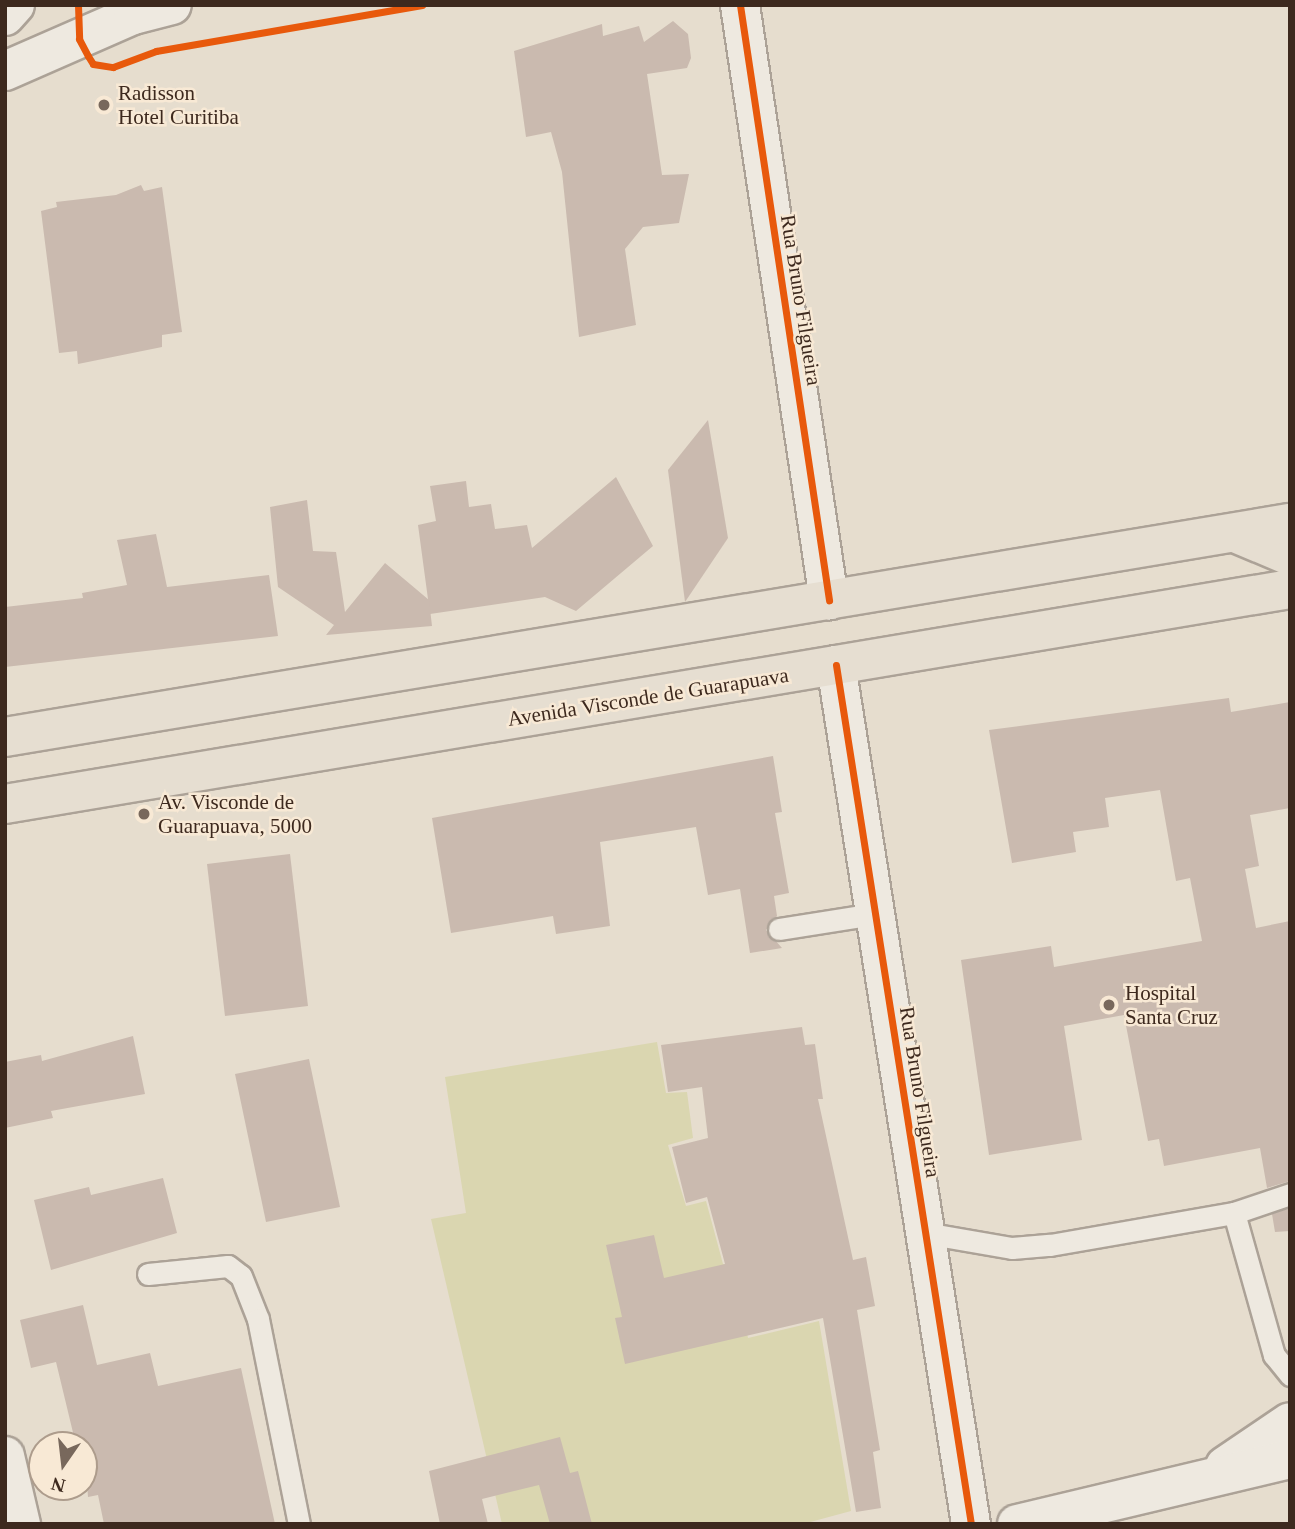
<!DOCTYPE html>
<style>
body{margin:0}
#map{position:relative;width:1295px;height:1529px;overflow:hidden;background:#e6ddce;font-family:"Times New Roman",serif}
div>[style]{position:absolute}
.green>*{inset:0;background:#dad6b0}
.building>*{inset:0;background:#cabaaf}
.roads{filter:drop-shadow(2px 0 #aca297) drop-shadow(-2px 0 #aca297) drop-shadow(0 2px #aca297) drop-shadow(0 -2px #aca297)}
.lane>*{height:21px;margin:-10.5px;padding:0 10.5px;transform-origin:10.5px;border-radius:10.5px;background:#eee9e0}
.street>*{height:38px;margin:-19px;padding:0 19px;transform-origin:19px;border-radius:19px;background:#eee9e0}
.secondary>*{height:38px;margin:-19px;padding:0 19px;transform-origin:19px;border-radius:19px;background:#eee9e0}
.primary>*{height:38px;margin:-19px;padding:0 19px;transform-origin:19px;border-radius:19px;background:#e6ded1}
.cycleway>*{height:7px;margin:-3.5px;padding:0 3.5px;transform-origin:3.5px;border-radius:3.5px;background:#e8590c}
.dots>*{width:19px;height:19px;translate:-50% -50%;box-sizing:border-box;border:4px solid #f8e9d5;border-radius:50%}
span{translate:-50% -50%;white-space:nowrap;text-align:center;line-height:1.15;-webkit-text-stroke:5px #f8e9d5;paint-order:stroke}
.poi-label{font-size:21px;color:#3d291e}
.left{translate:0 -50%;text-align:left}
.street-label{font-size:21px;color:#3d291e}
.frame{position:absolute;inset:0;border:7px solid #3d291e;pointer-events:none}
.north{position:absolute;left:28px;top:1431px;width:70px;height:70px;box-sizing:border-box;background:#f8e9d5;border:2px solid #ad9c8c;border-radius:50%;rotate:194deg;font-size:19px;font-weight:700;line-height:28px;text-align:center;color:#3d291e}
.north::after{content:'';display:block;margin:auto;width:24px;height:32px;background:#78685c;clip-path:polygon(50% 0,100% 100%,50% 72%,0 100%)}
</style>
<div id="map">
<div class="green">
<i style="clip-path:polygon(657px 1042px,666px 1093px,687px 1092px,693px 1138px,668px 1145px,679px 1183px,686px 1206px,706px 1201px,723px 1264px,731px 1264px,748px 1338px,819px 1321px,851px 1511px,803px 1524px,502px 1524px,431px 1219px,466px 1213px,445px 1077px)"></i>
</div>
<div class="building">
<i style="clip-path:polygon(673px 21px,688px 34px,691px 58px,687px 68px,647px 74px,662px 175px,689px 174px,679px 223px,643px 227px,625px 249px,636px 325px,579px 337px,562px 172px,551px 132px,526px 137px,514px 51px,602px 24px,603px 36px,639px 26px,644px 42px)"></i>
<i style="clip-path:polygon(141px 185px,144px 191px,162px 187px,182px 332px,162px 335px,162px 347px,78px 364px,77px 351px,59px 353px,41px 211px,57px 207px,56px 202px,116px 195px)"></i>
<i style="clip-path:polygon(708px 420px,728px 538px,685px 602px,668px 470px)"></i>
<i style="clip-path:polygon(616px 477px,653px 546px,576px 611px,545px 597px,430px 614px,418px 525px,436px 521px,430px 486px,466px 481px,469px 507px,491px 504px,495px 529px,527px 525px,532px 548px)"></i>
<i style="clip-path:polygon(307px 500px,313px 551px,336px 552px,345px 612px,385px 563px,429px 600px,432px 626px,326px 635px,334px 625px,278px 587px,270px 507px)"></i>
<i style="clip-path:polygon(156px 534px,167px 587px,269px 575px,278px 636px,5px 667px,5px 607px,83px 598px,82px 593px,127px 585px,117px 540px)"></i>
<i style="clip-path:polygon(1229px 698px,1231px 712px,1290px 702px,1290px 808px,1250px 815px,1259px 866px,1245px 869px,1256px 928px,1290px 921px,1290px 1181px,1267px 1188px,1260px 1148px,1164px 1166px,1159px 1139px,1148px 1141px,1124px 1015px,1064px 1026px,1082px 1140px,989px 1155px,961px 960px,1051px 946px,1054px 967px,1202px 941px,1190px 878px,1176px 881px,1160px 790px,1105px 798px,1109px 827px,1073px 832px,1076px 852px,1012px 863px,989px 730px)"></i>
<i style="clip-path:polygon(773px 756px,782px 812px,775px 813px,789px 893px,774px 896px,777px 916px,766px 930px,782px 948px,750px 953px,740px 889px,708px 895px,696px 827px,600px 842px,610px 926px,556px 934px,553px 916px,451px 933px,432px 818px)"></i>
<i style="clip-path:polygon(290px 854px,308px 1006px,225px 1016px,207px 864px)"></i>
<i style="clip-path:polygon(802px 1027px,805px 1045px,815px 1044px,823px 1099px,818px 1099px,853px 1260px,866px 1257px,875px 1306px,857px 1310px,880px 1450px,873px 1452px,881px 1508px,856px 1512px,823px 1318px,625px 1364px,615px 1318px,622px 1317px,606px 1245px,654px 1235px,664px 1278px,725px 1264px,707px 1197px,686px 1203px,672px 1147px,708px 1138px,702px 1087px,668px 1092px,661px 1045px)"></i>
<i style="clip-path:polygon(133px 1036px,145px 1094px,51px 1111px,53px 1118px,5px 1128px,5px 1062px,41px 1055px,42px 1061px)"></i>
<i style="clip-path:polygon(309px 1059px,340px 1207px,266px 1222px,235px 1074px)"></i>
<i style="clip-path:polygon(163px 1178px,177px 1233px,51px 1270px,34px 1200px,89px 1187px,91px 1195px)"></i>
<i style="clip-path:polygon(1290px 1208px,1290px 1231px,1275px 1232px,1272px 1214px)"></i>
<i style="clip-path:polygon(83px 1305px,97px 1365px,150px 1353px,158px 1386px,241px 1368px,275px 1524px,104px 1524px,98px 1495px,88px 1497px,84px 1445px,76px 1445px,56px 1362px,31px 1368px,20px 1320px)"></i>
<i style="clip-path:polygon(560px 1437px,570px 1473px,578px 1471px,592px 1524px,550px 1524px,539px 1485px,482px 1499px,488px 1524px,440px 1524px,429px 1471px)"></i>
</div>
<div class="roads">
<div class="lane">
<i style="left:779px;top:929px;width:96px;rotate:-9deg"></i>
<i style="left:1234px;top:1213px;width:148px;rotate:74.3deg"></i>
<i style="left:1274px;top:1355px;width:26px;rotate:51deg"></i>
<i style="left:925px;top:1233px;width:88px;rotate:9.8deg"></i>
<i style="left:1012px;top:1248px;width:38px;rotate:-5deg"></i>
<i style="left:1050px;top:1245px;width:187px;rotate:-9.9deg"></i>
<i style="left:1234px;top:1213px;width:59px;rotate:-18.7deg"></i>
<i style="left:148px;top:1274px;width:80px;rotate:-5.7deg"></i>
<i style="left:228px;top:1266px;width:16px;rotate:38deg"></i>
<i style="left:241px;top:1276px;width:46px;rotate:68.4deg"></i>
<i style="left:258px;top:1319px;width:209px;rotate:78.7deg"></i>
</div>
<div class="street">
<i style="left:740px;top:5px;width:602px;rotate:81.49deg"></i>
<i style="left:836px;top:665px;width:870px;rotate:81.07deg"></i>
</div>
<div class="secondary">
<i style="left:5px;top:16px;width:15px;rotate:-48deg"></i>
<i style="left:5px;top:71px;width:140px;rotate:-23.6deg"></i>
<i style="left:133px;top:15px;width:40px;rotate:-14.4deg"></i>
<i style="left:5px;top:1456px;width:70px;rotate:76.8deg"></i>
<i style="left:1225px;top:1466px;width:78px;rotate:-34.1deg"></i>
<i style="left:1017px;top:1524px;width:281px;rotate:-13.4deg"></i>
</div>
<div class="primary">
<i style="left:1235px;top:533px;width:60px;rotate:22.7deg"></i>
<i style="left:5px;top:737px;width:1303px;rotate:-9.46deg"></i>
<i style="left:5px;top:804px;width:1303px;rotate:-9.5deg"></i>
</div>
</div>
<div class="cycleway">
<i style="left:78px;top:5px;width:34px;rotate:88deg"></i>
<i style="left:79px;top:39px;width:19px;rotate:62deg"></i>
<i style="left:88px;top:56px;width:9px;rotate:58deg"></i>
<i style="left:93px;top:64px;width:20px;rotate:9deg"></i>
<i style="left:113px;top:67px;width:46px;rotate:-20.4deg"></i>
<i style="left:156px;top:51px;width:270px;rotate:-9.8deg"></i>
<i style="left:740px;top:5px;width:602px;rotate:81.49deg"></i>
<i style="left:836px;top:665px;width:870px;rotate:81.07deg"></i>
</div>
<div class="dots">
<i style="left:104px;top:105px;background:#78685c"></i>
<i style="left:144px;top:814px;background:#78685c"></i>
<i style="left:1109px;top:1005px;background:#78685c"></i>
</div>
<div class="poi-label">
<span class="left" style="left:118px;top:105px">Radisson<br>Hotel Curitiba</span>
<span class="left" style="left:158px;top:814px">Av. Visconde de<br>Guarapuava, 5000</span>
<span class="left" style="left:1125px;top:1005px">Hospital<br>Santa Cruz</span>
</div>
<div class="street-label">
<span style="left:801px;top:300px;rotate:81deg">Rua Bruno Filgueira</span>
<span style="left:648px;top:697px;rotate:-9deg">Avenida Visconde de Guarapuava</span>
<span style="left:920px;top:1092px;rotate:81deg">Rua Bruno Filgueira</span>
</div>
<div class="frame"></div>
<div class="north">N</div>
</div>
